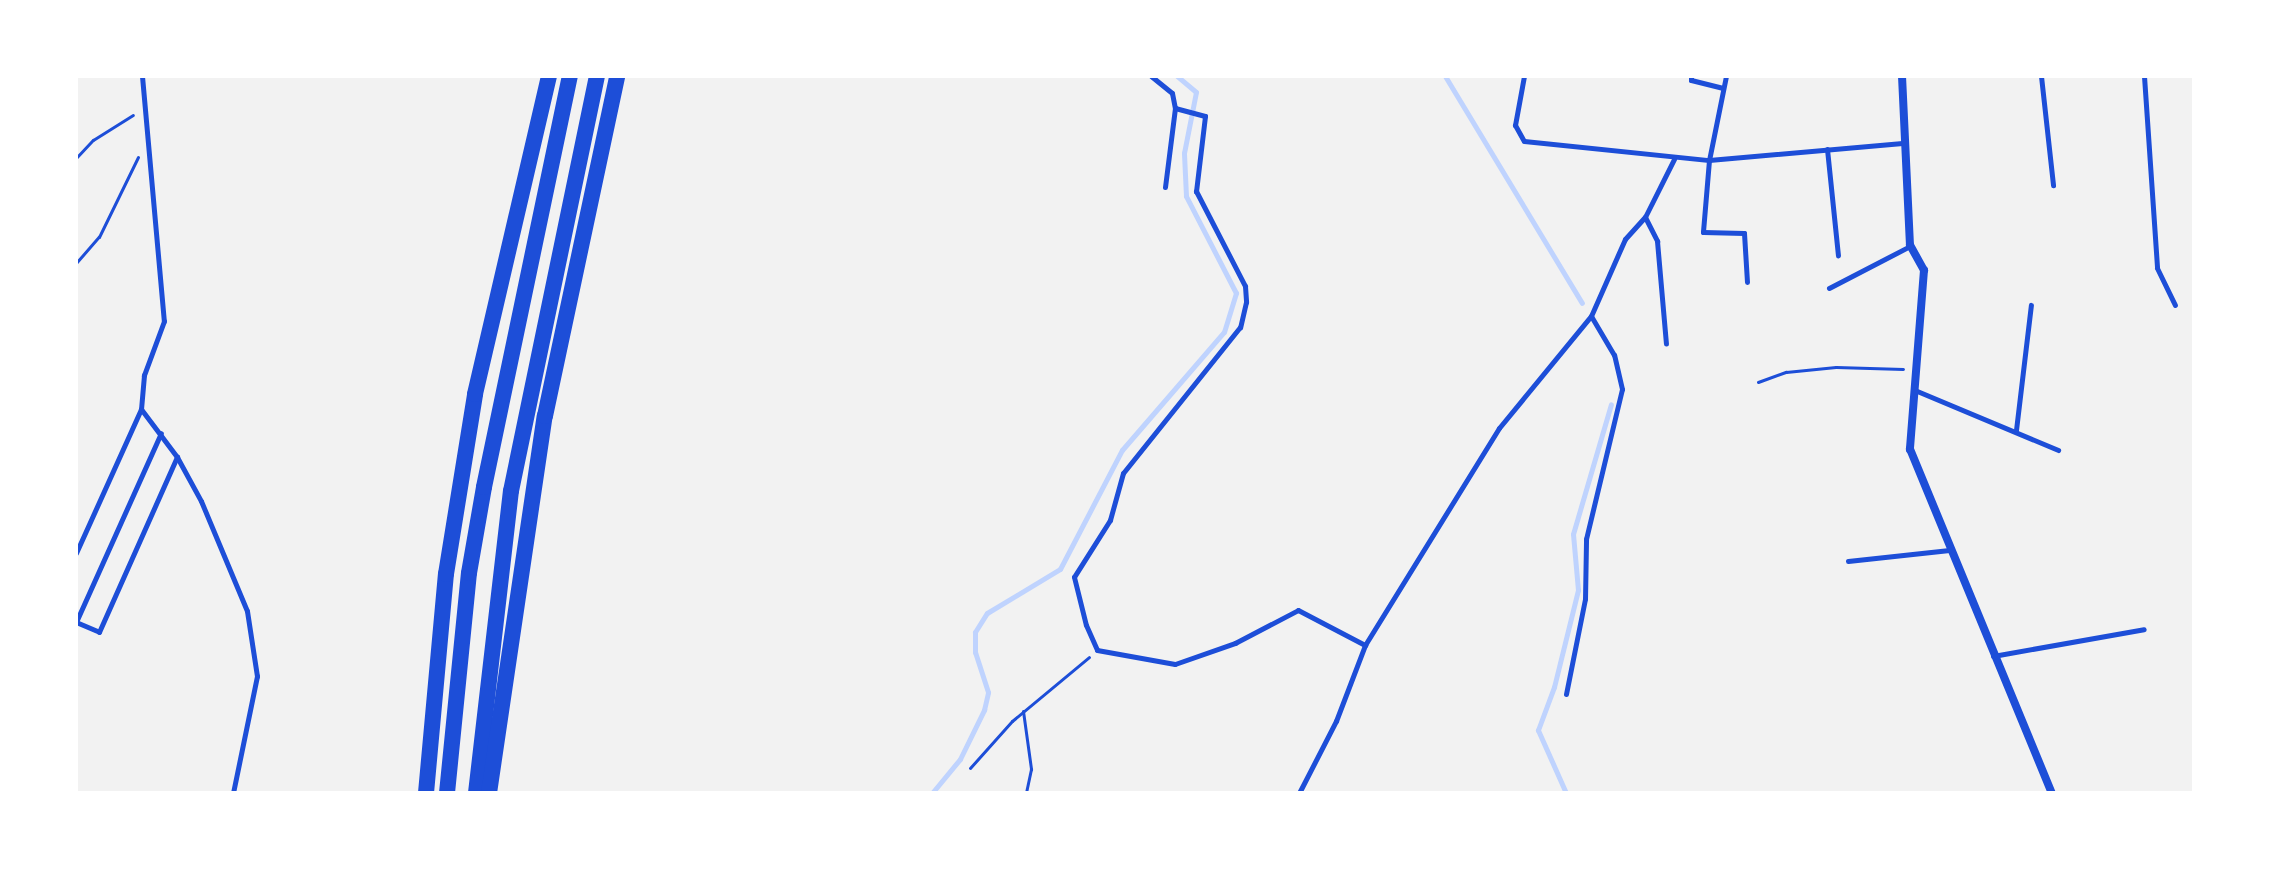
<!DOCTYPE html>
<style>
body{margin:0}
#map{position:relative;width:2270px;height:869px;overflow:hidden;background:#f2f2f2;font-family:Jost,sans-serif}
div>[style]{position:absolute}
.stream>*{height:5px;margin:-2.5px;padding:0 2.5px;transform-origin:2.5px;border-radius:2.5px;background:#bfd3fe}
.path>*{height:3px;margin:-1.5px;padding:0 1.5px;transform-origin:1.5px;border-radius:1.5px;background:#1d4ed8}
.service>*{height:5px;margin:-2.5px;padding:0 2.5px;transform-origin:2.5px;border-radius:2.5px;background:#1d4ed8}
.minor>*{height:8px;margin:-4px;padding:0 4px;transform-origin:4px;border-radius:4px;background:#1d4ed8}
.primary>*{height:16px;margin:-8px;padding:0 8px;transform-origin:8px;border-radius:8px;background:#1d4ed8}
span{translate:-50% -50%;white-space:nowrap;text-align:center;line-height:1.15;-webkit-text-stroke:7px #fff;paint-order:stroke}
.frame{position:absolute;inset:0;border:78px solid #fff;pointer-events:none}
</style>
<div id="map">
<div class="stream">
<i style="left:1445px;top:76px;width:265px;rotate:58.9deg"></i>
<i style="left:932px;top:793px;width:44px;rotate:-50.5deg"></i>
<i style="left:960px;top:759px;width:55px;rotate:-63.9deg"></i>
<i style="left:984px;top:710px;width:18px;rotate:-77deg"></i>
<i style="left:988px;top:692px;width:42px;rotate:-108deg"></i>
<i style="left:975px;top:652px;width:20px;rotate:-90deg"></i>
<i style="left:975px;top:632px;width:22px;rotate:-58deg"></i>
<i style="left:987px;top:613px;width:85px;rotate:-31.1deg"></i>
<i style="left:1060px;top:569px;width:134px;rotate:-62.5deg"></i>
<i style="left:1122px;top:450px;width:156px;rotate:-49.2deg"></i>
<i style="left:1224px;top:332px;width:41px;rotate:-72.9deg"></i>
<i style="left:1236px;top:293px;width:109px;rotate:-117.3deg"></i>
<i style="left:1186px;top:196px;width:43px;rotate:-92.7deg"></i>
<i style="left:1184px;top:153px;width:62px;rotate:-78.9deg"></i>
<i style="left:1196px;top:92px;width:25px;rotate:-140deg"></i>
<i style="left:1566px;top:793px;width:69px;rotate:-114deg"></i>
<i style="left:1538px;top:730px;width:46px;rotate:-69.6deg"></i>
<i style="left:1554px;top:687px;width:100px;rotate:-76.1deg"></i>
<i style="left:1578px;top:590px;width:56px;rotate:-95.1deg"></i>
<i style="left:1573px;top:534px;width:135px;rotate:-73.7deg"></i>
</div>
<div class="path">
<i style="left:76px;top:158px;width:25px;rotate:-47deg"></i>
<i style="left:93px;top:140px;width:47px;rotate:-32deg"></i>
<i style="left:76px;top:263px;width:35px;rotate:-49deg"></i>
<i style="left:99px;top:237px;width:89px;rotate:-64deg"></i>
<i style="left:1758px;top:382px;width:30px;rotate:-20deg"></i>
<i style="left:1786px;top:372px;width:50px;rotate:-5.7deg"></i>
<i style="left:1836px;top:367px;width:67px;rotate:1.7deg"></i>
<i style="left:1023px;top:711px;width:59px;rotate:82.1deg"></i>
<i style="left:1031px;top:769px;width:25px;rotate:102deg"></i>
<i style="left:970px;top:768px;width:63px;rotate:-48.2deg"></i>
<i style="left:1012px;top:721px;width:100px;rotate:-39.7deg"></i>
</div>
<div class="service">
<i style="left:142px;top:76px;width:246px;rotate:84.9deg"></i>
<i style="left:164px;top:321px;width:58px;rotate:110.3deg"></i>
<i style="left:144px;top:375px;width:34px;rotate:95deg"></i>
<i style="left:141px;top:409px;width:60px;rotate:53.1deg"></i>
<i style="left:177px;top:457px;width:50px;rotate:61.4deg"></i>
<i style="left:201px;top:501px;width:119px;rotate:67.3deg"></i>
<i style="left:247px;top:611px;width:66px;rotate:81.3deg"></i>
<i style="left:257px;top:676px;width:119px;rotate:101.6deg"></i>
<i style="left:1151px;top:76px;width:27px;rotate:39deg"></i>
<i style="left:1172px;top:93px;width:15px;rotate:79deg"></i>
<i style="left:1175px;top:108px;width:31px;rotate:15deg"></i>
<i style="left:1205px;top:116px;width:76px;rotate:96.8deg"></i>
<i style="left:1196px;top:191px;width:107px;rotate:62.7deg"></i>
<i style="left:1245px;top:286px;width:16px;rotate:86deg"></i>
<i style="left:1246px;top:302px;width:26px;rotate:103deg"></i>
<i style="left:1240px;top:327px;width:187px;rotate:128.7deg"></i>
<i style="left:1123px;top:473px;width:49px;rotate:105.5deg"></i>
<i style="left:1110px;top:520px;width:67px;rotate:122.3deg"></i>
<i style="left:1074px;top:577px;width:49px;rotate:76deg"></i>
<i style="left:1086px;top:625px;width:27px;rotate:66deg"></i>
<i style="left:1097px;top:650px;width:79px;rotate:10.2deg"></i>
<i style="left:1175px;top:664px;width:64px;rotate:-19.3deg"></i>
<i style="left:1235px;top:643px;width:71px;rotate:-27.6deg"></i>
<i style="left:1298px;top:610px;width:76px;rotate:27.6deg"></i>
<i style="left:1524px;top:76px;width:50px;rotate:100.4deg"></i>
<i style="left:1515px;top:125px;width:18px;rotate:61deg"></i>
<i style="left:1524px;top:141px;width:186px;rotate:5.9deg"></i>
<i style="left:1709px;top:160px;width:197px;rotate:-5deg"></i>
<i style="left:1691px;top:76px;width:4px;rotate:90deg"></i>
<i style="left:1691px;top:80px;width:33px;rotate:14deg"></i>
<i style="left:1726px;top:76px;width:86px;rotate:101.4deg"></i>
<i style="left:1709px;top:160px;width:72px;rotate:94.8deg"></i>
<i style="left:1703px;top:232px;width:41px;rotate:1.4deg"></i>
<i style="left:1744px;top:233px;width:49px;rotate:86.5deg"></i>
<i style="left:2041px;top:76px;width:110px;rotate:83.7deg"></i>
<i style="left:2144px;top:76px;width:192px;rotate:86.1deg"></i>
<i style="left:2157px;top:268px;width:41px;rotate:64.1deg"></i>
<i style="left:1827px;top:149px;width:107px;rotate:84.1deg"></i>
<i style="left:1165px;top:187px;width:80px;rotate:-82.8deg"></i>
<i style="left:1645px;top:217px;width:27px;rotate:63deg"></i>
<i style="left:1657px;top:241px;width:103px;rotate:85deg"></i>
<i style="left:1829px;top:288px;width:91px;rotate:-27.4deg"></i>
<i style="left:1917px;top:391px;width:153px;rotate:22.7deg"></i>
<i style="left:2016px;top:430px;width:126px;rotate:-83.2deg"></i>
<i style="left:76px;top:553px;width:158px;rotate:-65.7deg"></i>
<i style="left:1848px;top:561px;width:102px;rotate:-6.2deg"></i>
<i style="left:76px;top:622px;width:25px;rotate:23deg"></i>
<i style="left:99px;top:632px;width:192px;rotate:-66deg"></i>
<i style="left:76px;top:622px;width:207px;rotate:-65.8deg"></i>
<i style="left:1993px;top:656px;width:153px;rotate:-10.1deg"></i>
<i style="left:1566px;top:694px;width:97px;rotate:-78.7deg"></i>
<i style="left:1585px;top:599px;width:60px;rotate:-89deg"></i>
<i style="left:1586px;top:539px;width:154px;rotate:-76.5deg"></i>
<i style="left:1622px;top:389px;width:35px;rotate:-103deg"></i>
<i style="left:1614px;top:355px;width:45px;rotate:-120.5deg"></i>
<i style="left:1299px;top:793px;width:81px;rotate:-62.8deg"></i>
<i style="left:1336px;top:721px;width:81px;rotate:-69.1deg"></i>
<i style="left:1365px;top:645px;width:255px;rotate:-58.3deg"></i>
<i style="left:1499px;top:428px;width:145px;rotate:-50.6deg"></i>
<i style="left:1591px;top:316px;width:84px;rotate:-66.2deg"></i>
<i style="left:1625px;top:239px;width:30px;rotate:-48deg"></i>
<i style="left:1645px;top:217px;width:65px;rotate:-63.4deg"></i>
</div>
<div class="minor">
<i style="left:1902px;top:76px;width:169px;rotate:87.3deg"></i>
<i style="left:1910px;top:245px;width:29px;rotate:61deg"></i>
<i style="left:1924px;top:270px;width:180px;rotate:94.5deg"></i>
<i style="left:1910px;top:449px;width:372px;rotate:67.6deg"></i>
</div>
<div class="primary">
<i style="left:426px;top:793px;width:220px;rotate:-84.8deg"></i>
<i style="left:446px;top:574px;width:182px;rotate:-80.8deg"></i>
<i style="left:475px;top:394px;width:326px;rotate:-76.9deg"></i>
<i style="left:447px;top:793px;width:221px;rotate:-84.3deg"></i>
<i style="left:469px;top:573px;width:87px;rotate:-80.1deg"></i>
<i style="left:484px;top:487px;width:420px;rotate:-78.2deg"></i>
<i style="left:476px;top:793px;width:304px;rotate:-83.4deg"></i>
<i style="left:511px;top:491px;width:424px;rotate:-78.3deg"></i>
<i style="left:489px;top:793px;width:381px;rotate:-81.6deg"></i>
<i style="left:545px;top:416px;width:348px;rotate:-78deg"></i>
</div>
<div class="frame"></div>
</div>
